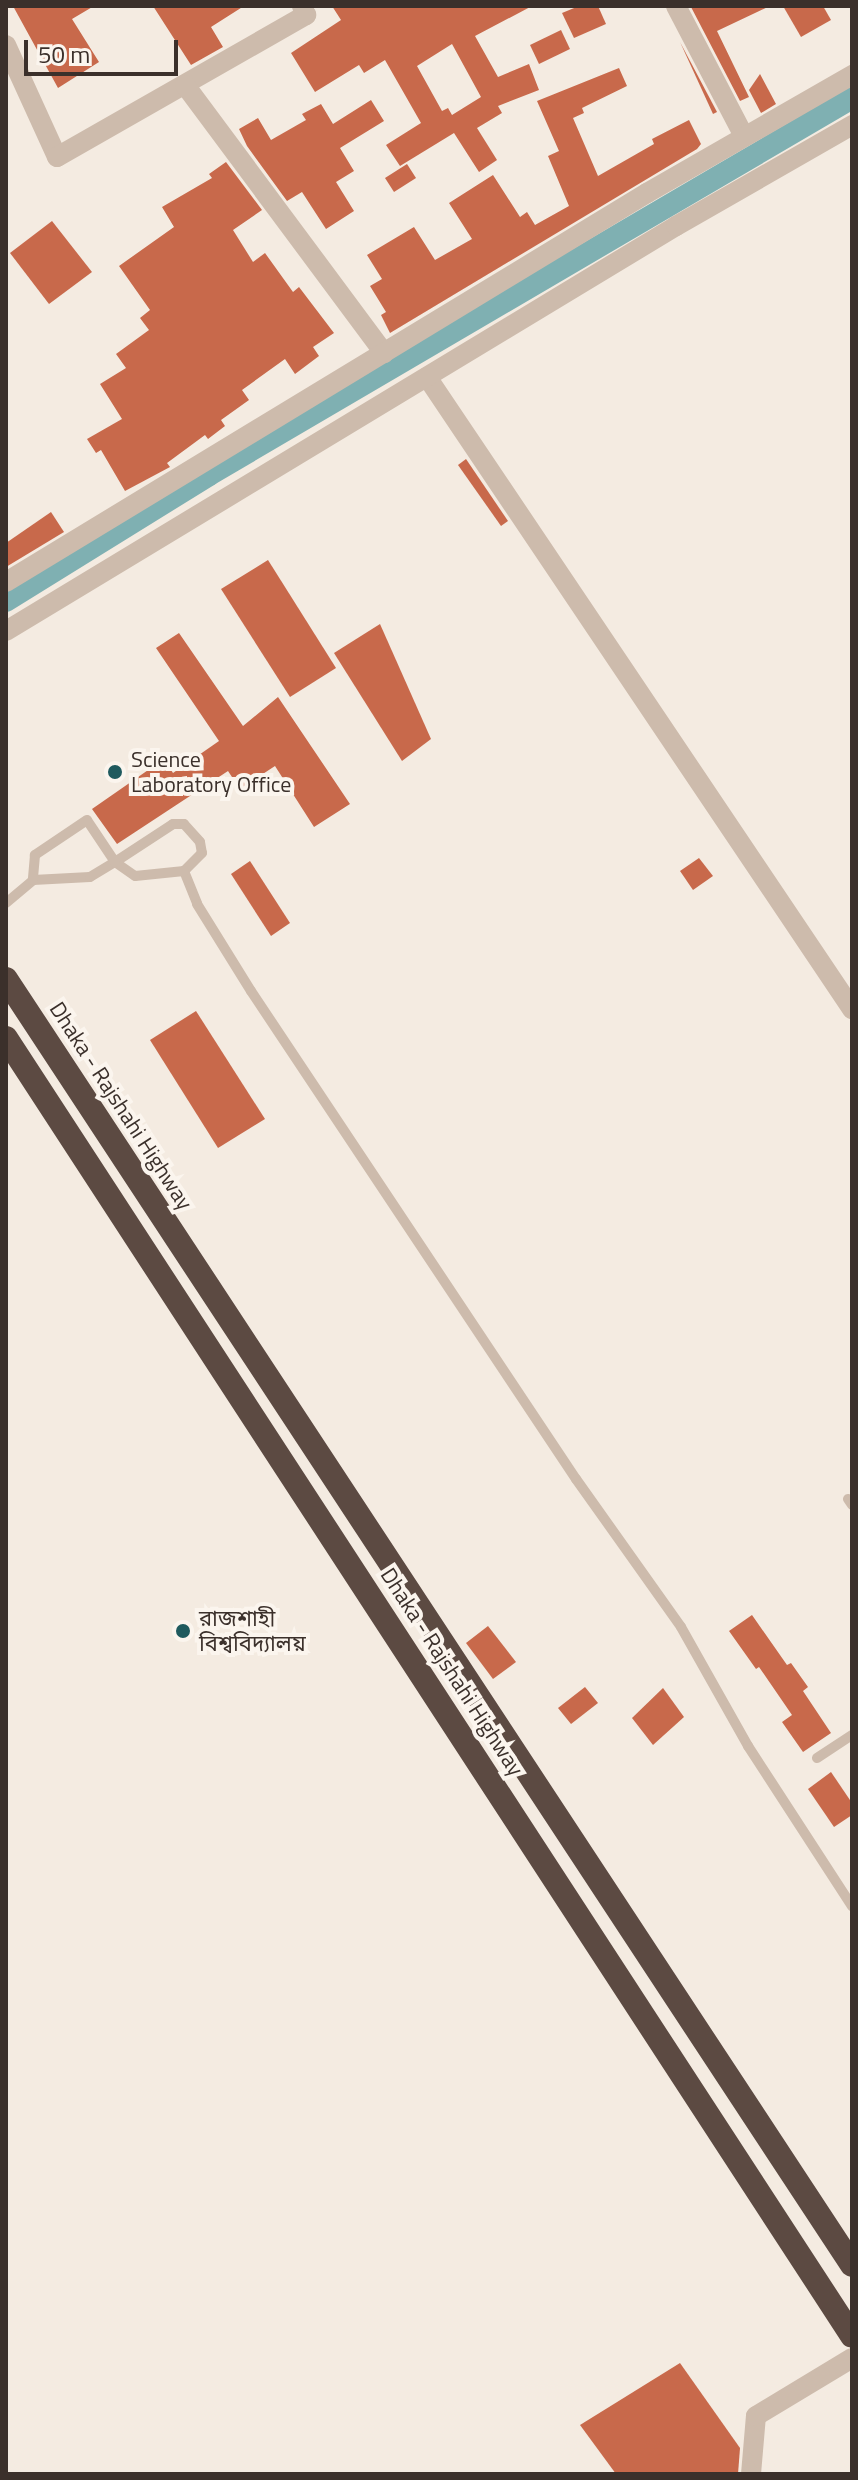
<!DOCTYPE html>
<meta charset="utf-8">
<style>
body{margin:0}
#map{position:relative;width:858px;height:2480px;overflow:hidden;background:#f4ebe1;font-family:"Titillium Web","Noto Sans Bengali",sans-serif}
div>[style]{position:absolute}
.canal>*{height:22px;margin:-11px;padding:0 11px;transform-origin:11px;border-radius:11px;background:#7fb0b2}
.building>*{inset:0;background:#c8694b}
.lane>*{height:10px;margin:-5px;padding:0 5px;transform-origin:5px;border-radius:5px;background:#cdbbac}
.street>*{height:20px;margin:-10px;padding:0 10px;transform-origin:10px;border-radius:10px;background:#cdbbac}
.highway>*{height:24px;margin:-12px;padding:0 12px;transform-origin:12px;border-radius:12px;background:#5c4a42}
.dots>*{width:22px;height:22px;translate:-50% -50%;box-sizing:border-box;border:4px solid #fbf5ee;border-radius:50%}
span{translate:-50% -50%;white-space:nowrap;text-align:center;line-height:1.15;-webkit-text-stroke:8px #fbf5ee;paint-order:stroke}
.poi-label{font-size:22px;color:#3b302b}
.left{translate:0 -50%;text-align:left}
.street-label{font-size:22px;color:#3b302b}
.frame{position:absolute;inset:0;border:8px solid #3b302b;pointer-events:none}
.scale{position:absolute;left:24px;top:40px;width:154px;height:36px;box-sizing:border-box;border:4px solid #3b302b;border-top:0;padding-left:10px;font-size:24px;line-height:28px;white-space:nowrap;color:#3b302b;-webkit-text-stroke:6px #fbf5ee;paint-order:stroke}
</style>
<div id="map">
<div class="canal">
<i style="left:6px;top:601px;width:239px;rotate:-31.8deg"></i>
<i style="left:209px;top:475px;width:745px;rotate:-30.38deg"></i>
</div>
<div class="building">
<i style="clip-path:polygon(13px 6px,94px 6px,72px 19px,99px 62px,58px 88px)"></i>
<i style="clip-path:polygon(153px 6px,244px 6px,211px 27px,223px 47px,191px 65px)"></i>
<i style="clip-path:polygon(evenodd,332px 6px,532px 6px,475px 36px,498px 77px,529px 64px,539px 90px,498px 106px,502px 113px,477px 128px,497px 160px,479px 172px,454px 133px,400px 166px,386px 145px,421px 123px,385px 60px,364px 73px,359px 65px,315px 92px,291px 53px,341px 20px,332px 6px,452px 44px,481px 97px,452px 115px,448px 108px,442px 111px,417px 66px,452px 44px)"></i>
<i style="clip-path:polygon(579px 6px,598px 6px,606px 24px,574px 38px,562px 13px)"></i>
<i style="clip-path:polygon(770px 6px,717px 31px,749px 97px,740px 101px,691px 7px)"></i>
<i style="clip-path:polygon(783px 6px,823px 6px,831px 20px,801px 37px)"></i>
<i style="clip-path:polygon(561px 30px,570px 49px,539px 64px,530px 45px)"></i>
<i style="clip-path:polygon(680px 42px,717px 112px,713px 114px)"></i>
<i style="clip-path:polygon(619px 68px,627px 86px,582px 108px,584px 113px,573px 118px,598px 176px,654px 144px,652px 139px,689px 120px,701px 144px,697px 149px,390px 333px,381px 315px,386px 312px,370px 286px,382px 279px,367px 255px,414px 227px,435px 260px,472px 239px,449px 203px,493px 175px,520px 217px,527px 212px,535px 225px,569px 206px,548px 156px,559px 151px,537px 101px)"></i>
<i style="clip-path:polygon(760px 74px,776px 104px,761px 113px,749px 90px)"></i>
<i style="clip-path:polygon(371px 100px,384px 121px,340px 148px,354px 171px,336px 182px,354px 211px,326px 229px,302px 192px,287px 201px,247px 146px,239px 129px,258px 118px,271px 140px,306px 120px,302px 114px,321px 104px,333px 124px)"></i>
<i style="clip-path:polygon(226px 162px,262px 210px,233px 230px,253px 262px,265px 253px,293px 292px,299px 287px,334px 333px,313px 347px,319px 356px,295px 374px,285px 359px,242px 390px,249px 400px,221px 420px,225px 426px,208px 439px,205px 435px,167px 463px,170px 467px,125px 491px,101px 450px,96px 453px,87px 439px,122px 419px,100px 384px,126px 368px,116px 354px,149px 330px,140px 318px,150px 310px,119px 266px,174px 227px,162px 207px,212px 178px,209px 174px)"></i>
<i style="clip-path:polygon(407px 164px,416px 178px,394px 192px,385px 178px)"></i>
<i style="clip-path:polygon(52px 221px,92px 272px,49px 304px,10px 253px)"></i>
<i style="clip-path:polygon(466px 459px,508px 521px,501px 526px,458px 465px)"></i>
<i style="clip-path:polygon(51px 512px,64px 532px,6px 567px,6px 543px)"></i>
<i style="clip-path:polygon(268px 560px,336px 668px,290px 697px,221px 589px)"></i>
<i style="clip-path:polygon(380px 624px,431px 739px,402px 761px,334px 653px)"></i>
<i style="clip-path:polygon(179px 633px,243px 726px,278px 697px,350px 804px,314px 827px,275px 766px,240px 789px,228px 771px,117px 844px,92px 809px,164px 759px,173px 773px,219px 741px,156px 648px)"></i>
<i style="clip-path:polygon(699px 858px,713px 876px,693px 890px,680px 871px)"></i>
<i style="clip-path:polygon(250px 861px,290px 923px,271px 936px,231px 874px)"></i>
<i style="clip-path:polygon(196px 1011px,265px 1119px,218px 1148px,150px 1040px)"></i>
<i style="clip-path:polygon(752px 1615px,787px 1665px,791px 1663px,808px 1687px,803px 1691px,831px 1733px,803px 1752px,782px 1722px,792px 1715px,759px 1667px,756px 1669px,729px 1631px)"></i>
<i style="clip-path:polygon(488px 1626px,516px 1662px,493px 1679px,466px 1643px)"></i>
<i style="clip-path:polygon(585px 1687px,598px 1703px,571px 1724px,558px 1708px)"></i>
<i style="clip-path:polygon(663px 1688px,684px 1717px,653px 1745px,632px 1718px)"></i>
<i style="clip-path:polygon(831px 1772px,852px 1803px,852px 1815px,834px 1827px,808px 1789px)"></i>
<i style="clip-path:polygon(680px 2363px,740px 2448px,738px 2474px,616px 2474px,580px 2425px)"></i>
</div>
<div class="lane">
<i style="left:184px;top:871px;width:35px;rotate:68deg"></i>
<i style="left:197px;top:904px;width:102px;rotate:58.2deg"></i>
<i style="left:251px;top:991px;width:586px;rotate:56.34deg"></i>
<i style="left:576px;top:1479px;width:181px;rotate:54.6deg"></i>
<i style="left:681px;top:1627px;width:137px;rotate:60.6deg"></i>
<i style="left:748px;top:1746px;width:191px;rotate:57deg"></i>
<i style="left:6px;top:903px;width:35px;rotate:-40deg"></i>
<i style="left:33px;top:880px;width:57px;rotate:-3deg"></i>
<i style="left:90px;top:877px;width:29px;rotate:-31deg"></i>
<i style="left:115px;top:862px;width:69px;rotate:-33.2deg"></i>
<i style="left:173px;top:824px;width:11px"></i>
<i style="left:184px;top:824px;width:24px;rotate:48deg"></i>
<i style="left:200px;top:842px;width:11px;rotate:80deg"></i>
<i style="left:202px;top:853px;width:25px;rotate:135deg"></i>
<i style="left:184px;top:871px;width:49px;rotate:174.2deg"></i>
<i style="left:135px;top:876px;width:24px;rotate:-145deg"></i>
<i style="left:115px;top:862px;width:50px;rotate:-123.7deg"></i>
<i style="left:87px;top:820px;width:63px;rotate:146.1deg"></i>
<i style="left:35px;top:855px;width:25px;rotate:95deg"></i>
<i style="left:848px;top:1499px;width:7px;rotate:56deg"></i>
<i style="left:817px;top:1758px;width:42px;rotate:-33.3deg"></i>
</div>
<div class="street">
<i style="left:676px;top:6px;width:147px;rotate:62.4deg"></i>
<i style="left:6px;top:45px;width:123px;rotate:65.5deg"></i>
<i style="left:57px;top:157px;width:287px;rotate:-29.7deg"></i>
<i style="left:306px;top:15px;width:10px;rotate:-114deg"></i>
<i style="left:185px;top:85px;width:334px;rotate:53.4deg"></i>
<i style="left:427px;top:377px;width:762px;rotate:56.08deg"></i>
<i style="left:6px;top:582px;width:750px;rotate:-31.25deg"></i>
<i style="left:647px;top:193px;width:237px;rotate:-29.9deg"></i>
<i style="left:6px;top:631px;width:783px;rotate:-31.15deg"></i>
<i style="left:676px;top:226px;width:203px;rotate:-29.8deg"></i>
<i style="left:751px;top:2474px;width:58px;rotate:-85.1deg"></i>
<i style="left:756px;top:2416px;width:112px;rotate:-31.1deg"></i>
</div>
<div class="highway">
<i style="left:6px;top:979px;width:1539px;rotate:56.66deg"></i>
<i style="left:6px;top:1038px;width:1549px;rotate:56.9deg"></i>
</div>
<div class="dots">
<i style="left:115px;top:772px;background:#1f5a5e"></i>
<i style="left:183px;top:1631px;background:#1f5a5e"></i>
</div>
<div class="poi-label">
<span class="left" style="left:131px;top:772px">Science<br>Laboratory Office</span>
<span class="left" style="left:199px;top:1631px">রাজশাহী<br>বিশ্ববিদ্যালয়</span>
</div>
<div class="street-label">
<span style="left:121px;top:1106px;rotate:57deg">Dhaka - Rajshahi Highway</span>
<span style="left:452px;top:1672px;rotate:57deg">Dhaka - Rajshahi Highway</span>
</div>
<div class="frame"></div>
<div class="scale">50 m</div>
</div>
